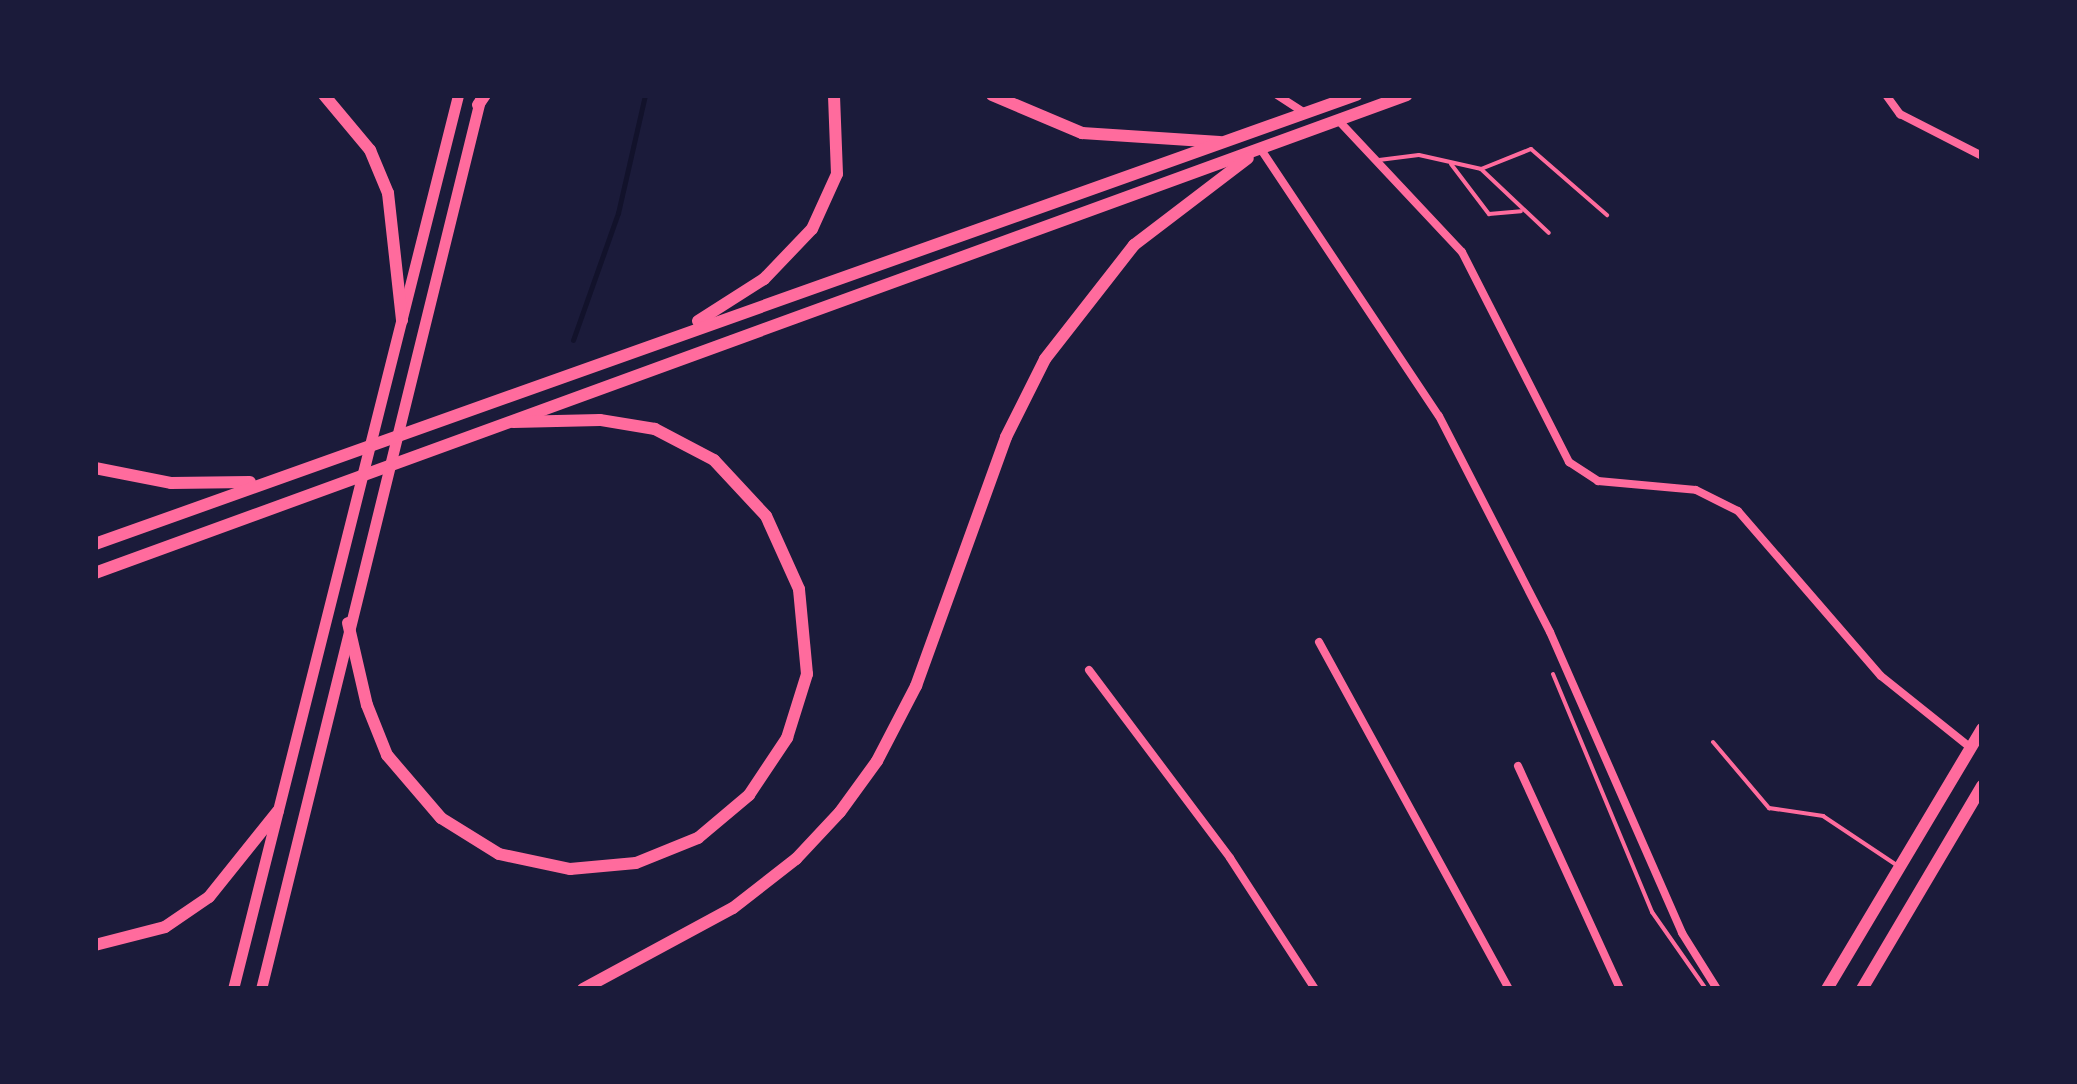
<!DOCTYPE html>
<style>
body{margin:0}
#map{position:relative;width:2077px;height:1084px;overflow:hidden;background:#1b1b3a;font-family:Cabin,sans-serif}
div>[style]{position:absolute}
.stream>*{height:5px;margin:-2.5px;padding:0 2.5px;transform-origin:2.5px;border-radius:2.5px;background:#12122b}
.service>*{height:4px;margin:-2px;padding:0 2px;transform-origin:2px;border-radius:2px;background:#ff6b9d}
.minor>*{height:8px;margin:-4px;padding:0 4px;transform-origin:4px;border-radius:4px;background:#ff6b9d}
.secondary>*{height:11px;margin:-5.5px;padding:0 5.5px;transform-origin:5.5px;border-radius:5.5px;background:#ff6b9d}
.primary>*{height:12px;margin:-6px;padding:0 6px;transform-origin:6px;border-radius:6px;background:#ff6b9d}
.trunk>*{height:12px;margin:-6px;padding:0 6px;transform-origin:6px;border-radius:6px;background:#ff6b9d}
span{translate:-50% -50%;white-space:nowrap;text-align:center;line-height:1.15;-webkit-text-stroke:9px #1b1b3a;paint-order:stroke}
.frame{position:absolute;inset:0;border:98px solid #1b1b3a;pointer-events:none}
</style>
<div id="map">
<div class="stream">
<i style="left:573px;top:340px;width:135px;rotate:-70.5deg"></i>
<i style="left:618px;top:213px;width:121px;rotate:-77.1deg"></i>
</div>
<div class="service">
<i style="left:1379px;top:160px;width:40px;rotate:-7.1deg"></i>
<i style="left:1419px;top:155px;width:64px;rotate:12.7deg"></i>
<i style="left:1481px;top:169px;width:54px;rotate:-21.8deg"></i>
<i style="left:1531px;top:149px;width:101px;rotate:41deg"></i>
<i style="left:1451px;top:164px;width:63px;rotate:52.8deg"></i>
<i style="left:1489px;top:214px;width:32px;rotate:-5deg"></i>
<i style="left:1481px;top:169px;width:93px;rotate:43.3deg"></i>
<i style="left:1553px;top:674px;width:258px;rotate:67.4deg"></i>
<i style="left:1652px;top:912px;width:94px;rotate:55deg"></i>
<i style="left:1713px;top:742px;width:87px;rotate:49.7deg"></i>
<i style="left:1769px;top:808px;width:55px;rotate:8.4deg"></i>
<i style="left:1823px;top:816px;width:87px;rotate:33.7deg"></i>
</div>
<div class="minor">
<i style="left:1277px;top:95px;width:33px;rotate:33deg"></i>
<i style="left:1886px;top:95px;width:24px;rotate:54deg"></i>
<i style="left:1900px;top:114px;width:92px;rotate:27.1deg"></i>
<i style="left:1338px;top:120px;width:181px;rotate:46.8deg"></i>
<i style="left:1462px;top:252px;width:236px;rotate:63deg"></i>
<i style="left:1569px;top:462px;width:35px;rotate:33deg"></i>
<i style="left:1598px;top:481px;width:98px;rotate:5.2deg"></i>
<i style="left:1696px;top:490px;width:47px;rotate:26.6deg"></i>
<i style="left:1738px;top:511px;width:218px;rotate:49.1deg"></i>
<i style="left:1881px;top:676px;width:115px;rotate:38.7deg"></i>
<i style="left:1260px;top:148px;width:322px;rotate:56.3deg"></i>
<i style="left:1439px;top:416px;width:243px;rotate:62.8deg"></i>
<i style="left:1550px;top:632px;width:329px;rotate:66.3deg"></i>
<i style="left:1682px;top:933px;width:66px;rotate:58deg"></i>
<i style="left:1319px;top:642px;width:396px;rotate:61.3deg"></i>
<i style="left:1089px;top:670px;width:235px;rotate:53.1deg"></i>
<i style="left:1230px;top:858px;width:156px;rotate:57deg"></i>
<i style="left:1518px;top:766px;width:245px;rotate:65.4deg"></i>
</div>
<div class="secondary">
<i style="left:233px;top:989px;width:922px;rotate:-75.87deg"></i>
<i style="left:261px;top:989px;width:916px;rotate:-76.16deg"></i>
</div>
<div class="primary">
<i style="left:1827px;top:989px;width:303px;rotate:-59.2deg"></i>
<i style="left:1862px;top:989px;width:236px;rotate:-59.4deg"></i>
</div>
<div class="trunk">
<i style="left:324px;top:95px;width:72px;rotate:50.1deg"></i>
<i style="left:370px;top:150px;width:47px;rotate:67.3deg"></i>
<i style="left:388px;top:193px;width:128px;rotate:83.7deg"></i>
<i style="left:992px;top:95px;width:98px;rotate:22.9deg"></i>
<i style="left:1082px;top:133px;width:138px;rotate:3.7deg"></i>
<i style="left:478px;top:105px;width:12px;rotate:-55deg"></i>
<i style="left:698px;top:321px;width:78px;rotate:-32.5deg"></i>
<i style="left:764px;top:279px;width:69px;rotate:-46.2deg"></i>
<i style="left:812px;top:229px;width:60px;rotate:-65.6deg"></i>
<i style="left:837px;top:174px;width:79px;rotate:-92.2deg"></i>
<i style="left:95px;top:468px;width:77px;rotate:11.2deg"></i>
<i style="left:171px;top:483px;width:79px;rotate:-0.7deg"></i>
<i style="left:95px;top:544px;width:1339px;rotate:-19.6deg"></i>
<i style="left:95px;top:573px;width:1396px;rotate:-20.02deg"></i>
<i style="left:348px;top:623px;width:84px;rotate:77deg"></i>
<i style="left:367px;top:705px;width:54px;rotate:68.2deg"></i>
<i style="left:387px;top:755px;width:83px;rotate:49.4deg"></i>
<i style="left:441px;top:818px;width:68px;rotate:31.8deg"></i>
<i style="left:499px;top:854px;width:73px;rotate:11.9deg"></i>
<i style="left:570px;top:869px;width:66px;rotate:-5.2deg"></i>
<i style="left:636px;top:863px;width:67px;rotate:-22deg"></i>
<i style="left:698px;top:838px;width:67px;rotate:-40.1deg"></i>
<i style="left:749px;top:795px;width:69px;rotate:-56.3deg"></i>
<i style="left:787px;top:738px;width:67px;rotate:-72.6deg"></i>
<i style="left:807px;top:674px;width:85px;rotate:-95.4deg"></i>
<i style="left:799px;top:589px;width:80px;rotate:-114.3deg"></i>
<i style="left:766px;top:516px;width:76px;rotate:-132.9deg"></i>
<i style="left:714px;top:460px;width:67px;rotate:-152.3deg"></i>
<i style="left:655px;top:429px;width:56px;rotate:-170.7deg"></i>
<i style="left:600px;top:420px;width:87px;rotate:178.7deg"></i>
<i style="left:95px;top:945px;width:72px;rotate:-14.4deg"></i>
<i style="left:165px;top:927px;width:53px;rotate:-34.3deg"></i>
<i style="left:209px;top:897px;width:110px;rotate:-51.3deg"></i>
<i style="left:583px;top:989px;width:170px;rotate:-28.4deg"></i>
<i style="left:733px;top:908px;width:80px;rotate:-37.9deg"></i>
<i style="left:796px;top:859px;width:64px;rotate:-46.9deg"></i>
<i style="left:840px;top:812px;width:63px;rotate:-54deg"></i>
<i style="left:877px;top:761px;width:85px;rotate:-62.5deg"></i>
<i style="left:916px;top:686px;width:265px;rotate:-70.1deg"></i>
<i style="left:1006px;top:437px;width:87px;rotate:-63.4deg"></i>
<i style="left:1045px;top:359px;width:145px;rotate:-52deg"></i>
<i style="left:1134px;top:245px;width:143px;rotate:-37.3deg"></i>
</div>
<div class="frame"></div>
</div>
